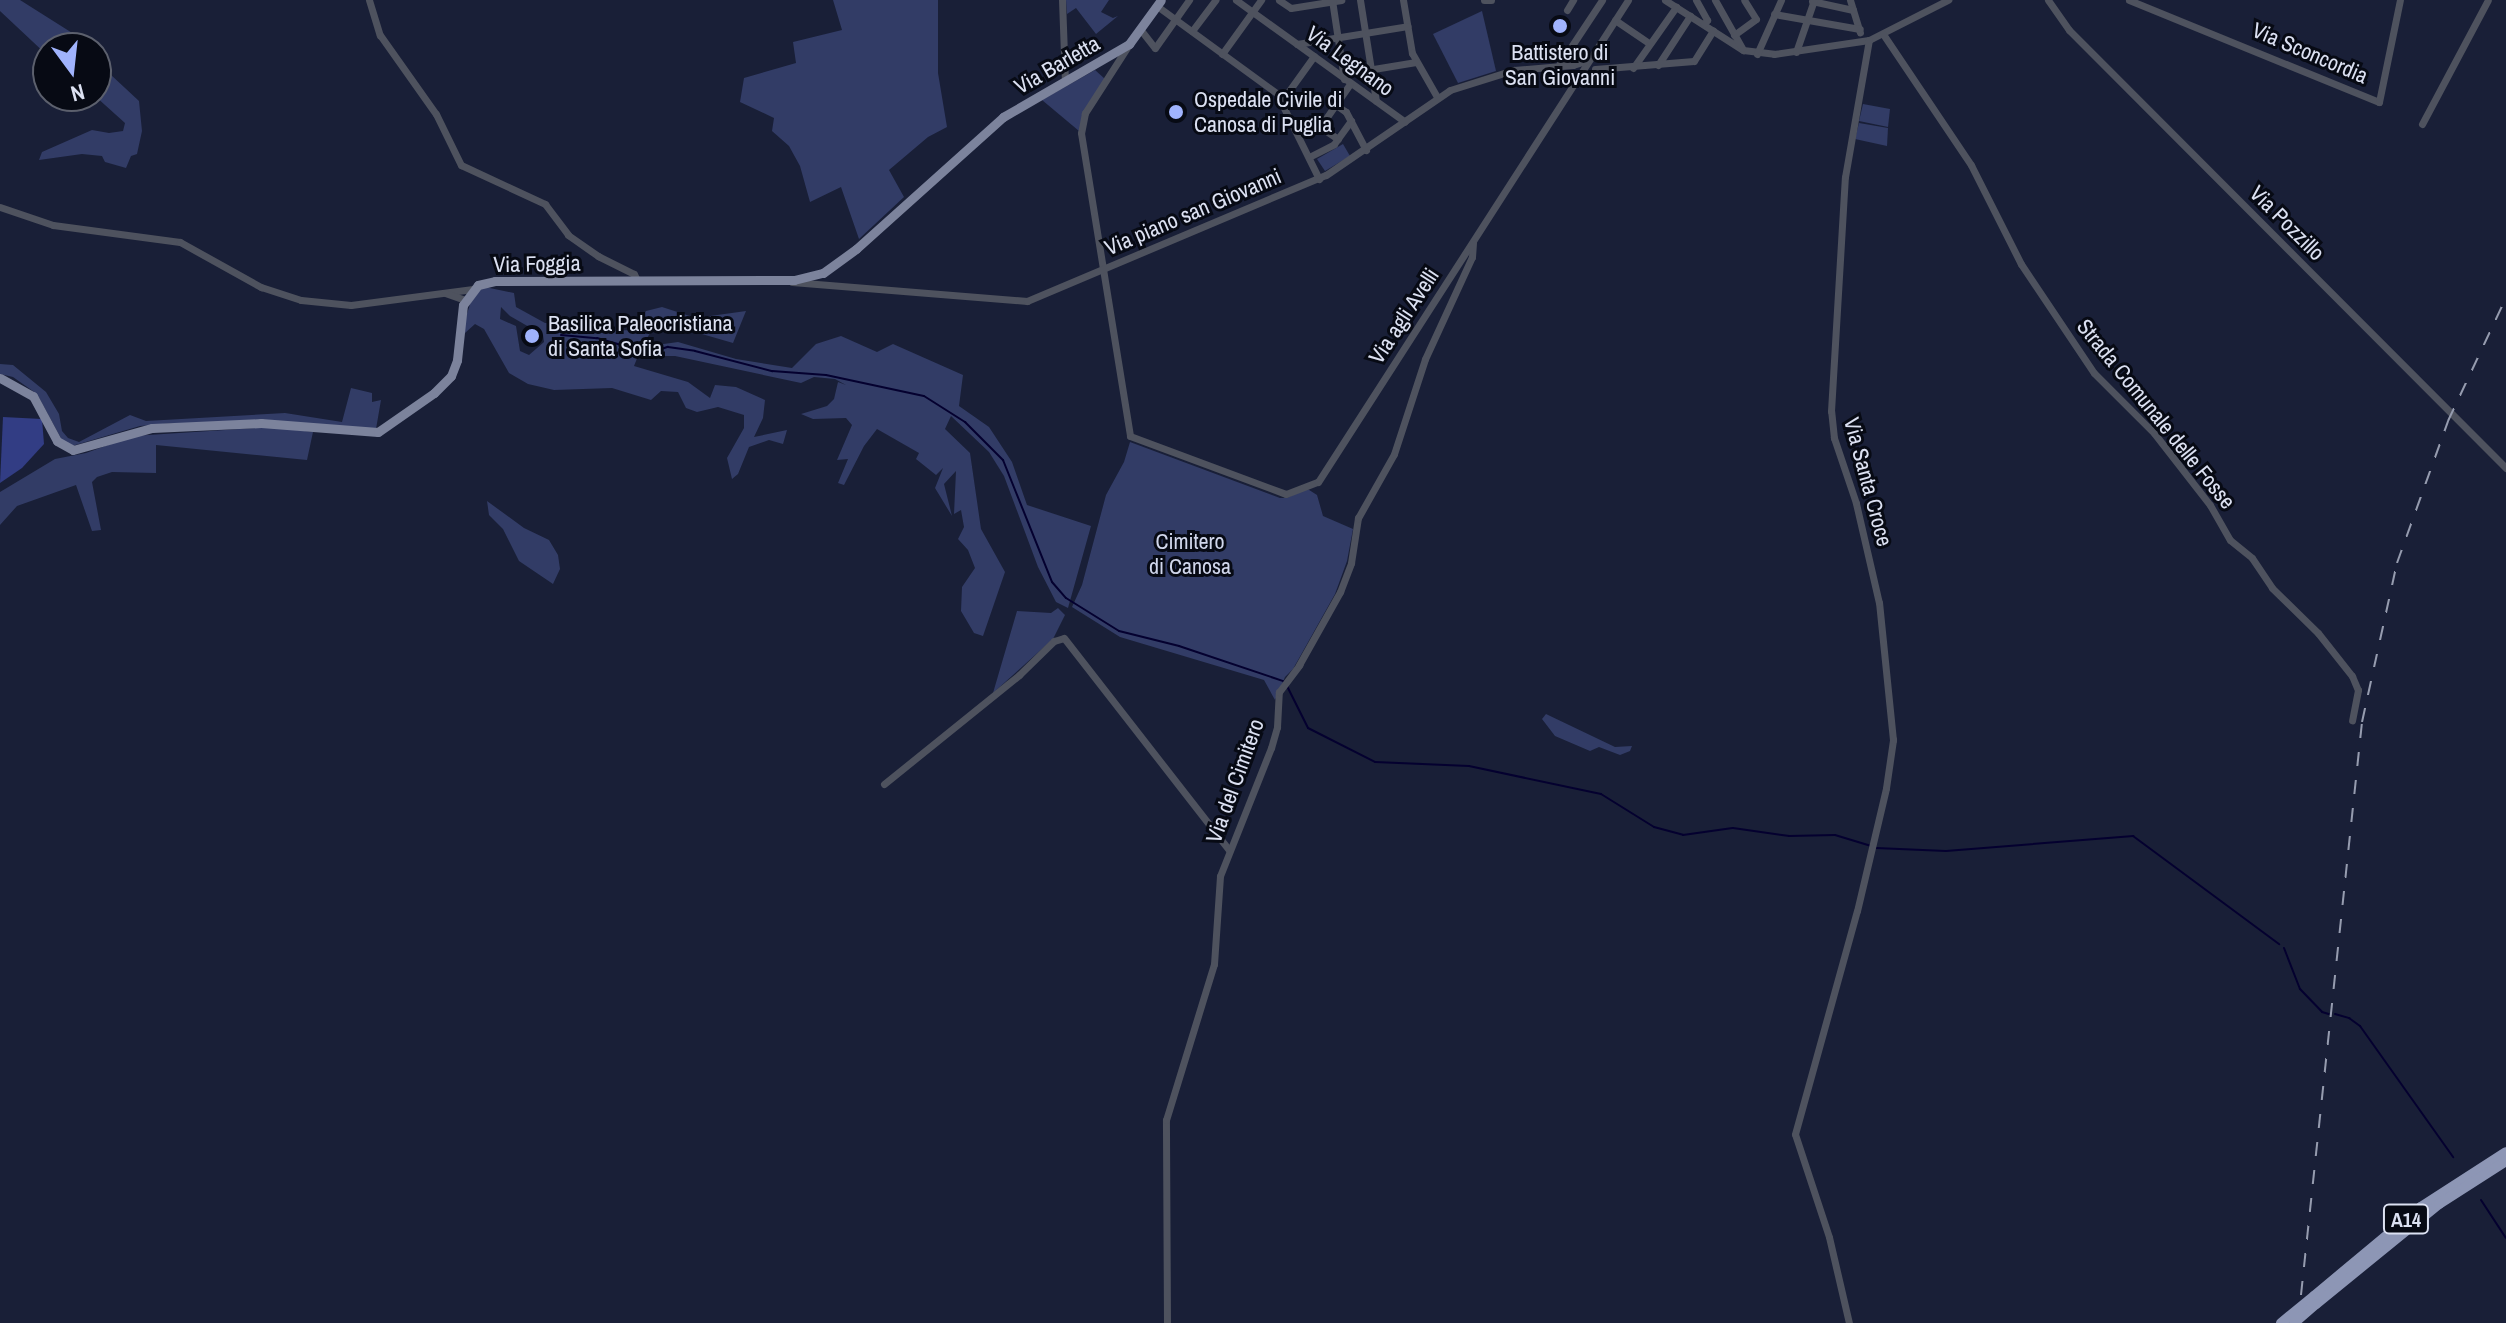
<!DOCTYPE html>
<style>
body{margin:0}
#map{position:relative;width:2506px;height:1323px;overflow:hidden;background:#191f37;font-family:"Archivo Narrow",sans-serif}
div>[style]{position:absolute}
.green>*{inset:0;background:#323c66}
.forest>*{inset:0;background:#323d84}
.stream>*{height:2px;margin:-1px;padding:0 1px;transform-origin:1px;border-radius:1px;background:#04002f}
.minor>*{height:7px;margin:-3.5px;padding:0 3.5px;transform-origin:3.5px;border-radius:3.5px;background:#4e525e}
.major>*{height:9px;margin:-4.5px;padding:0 4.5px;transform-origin:4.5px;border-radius:4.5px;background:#7c839c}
.highway>*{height:10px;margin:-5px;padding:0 5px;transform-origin:5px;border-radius:5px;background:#8d96b5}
.rail>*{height:2px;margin-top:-1px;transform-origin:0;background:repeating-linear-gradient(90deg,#969caf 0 14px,transparent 0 28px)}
.highway-bridge>*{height:10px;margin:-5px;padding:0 5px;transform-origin:5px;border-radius:5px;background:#8d96b5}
.dots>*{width:22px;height:22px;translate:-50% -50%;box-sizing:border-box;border:4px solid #070a14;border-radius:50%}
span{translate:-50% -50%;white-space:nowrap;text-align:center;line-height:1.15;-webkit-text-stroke:6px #070a14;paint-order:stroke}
.shield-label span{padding:2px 6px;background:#070a14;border:2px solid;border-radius:6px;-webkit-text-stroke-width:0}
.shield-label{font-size:20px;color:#dce1f2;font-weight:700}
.poi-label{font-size:22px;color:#dce1f2}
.left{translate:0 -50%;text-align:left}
.street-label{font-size:22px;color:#dce1f2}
.park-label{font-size:22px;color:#d1d7ec}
.north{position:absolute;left:32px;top:32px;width:80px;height:80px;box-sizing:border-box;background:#070a14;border:2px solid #5c606d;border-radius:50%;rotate:165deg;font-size:22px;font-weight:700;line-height:32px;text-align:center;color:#dce1f2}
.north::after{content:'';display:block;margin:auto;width:28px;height:36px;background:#a0b3fd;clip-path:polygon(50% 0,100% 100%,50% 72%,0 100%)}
</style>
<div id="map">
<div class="green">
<i style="clip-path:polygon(0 0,20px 0,77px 36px,83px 48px,48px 48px,48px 56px,0 11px)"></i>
<i style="clip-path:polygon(833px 0,938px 0,938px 73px,947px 127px,928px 137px,889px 170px,904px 197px,859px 239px,841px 187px,810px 202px,800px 166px,789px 146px,772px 131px,774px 118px,740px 102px,744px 78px,796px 63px,793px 42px,842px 30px)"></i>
<i style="clip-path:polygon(1066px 0,1109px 0,1101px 12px,1113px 18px,1118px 16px,1096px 34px,1076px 8px,1067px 14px)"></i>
<i style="clip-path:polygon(1482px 11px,1496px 71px,1458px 83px,1433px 34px)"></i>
<i style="clip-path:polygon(96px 61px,139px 101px,142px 131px,137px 154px,131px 156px,126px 168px,105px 162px,102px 156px,82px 154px,39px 160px,42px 152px,92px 130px,109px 133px,123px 131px,125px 123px,95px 96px)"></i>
<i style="clip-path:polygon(1095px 70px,1105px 79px,1079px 131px,1042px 100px)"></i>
<i style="clip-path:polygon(1863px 104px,1890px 109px,1888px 127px,1859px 121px)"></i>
<i style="clip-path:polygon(1859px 123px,1888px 128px,1887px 146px,1855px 139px)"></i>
<i style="clip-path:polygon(1343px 144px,1350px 156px,1325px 171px,1317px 159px)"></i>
<i style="clip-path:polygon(evenodd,485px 287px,514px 293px,516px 307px,545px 323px,574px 324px,609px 331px,631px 330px,646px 311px,662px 307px,696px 318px,746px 311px,733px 343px,657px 321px,642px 347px,678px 342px,736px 359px,792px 368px,816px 344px,841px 336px,877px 352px,893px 344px,963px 375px,959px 406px,989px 427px,1012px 462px,1027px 505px,1091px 526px,1068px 608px,1056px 602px,1038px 567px,1004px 476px,989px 452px,951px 416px,945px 429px,970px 453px,981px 529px,1005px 572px,983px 636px,974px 633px,961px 611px,962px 587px,975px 568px,968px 550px,958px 539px,964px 527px,961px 510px,954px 514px,956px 471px,944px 484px,952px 516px,935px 488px,943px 468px,936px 475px,916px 459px,919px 453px,877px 429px,864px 446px,844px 485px,838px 483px,848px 459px,837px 460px,852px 425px,846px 418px,813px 419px,801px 414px,827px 406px,834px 399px,838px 382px,846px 385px,835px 379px,814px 377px,801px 383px,675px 356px,638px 356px,634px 366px,688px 382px,710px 398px,715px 385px,736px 387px,765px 400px,763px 418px,754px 437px,787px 430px,783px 444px,769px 440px,749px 447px,738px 474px,732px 479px,727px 458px,744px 428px,744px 415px,718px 407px,697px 412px,686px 408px,678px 392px,661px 391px,651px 400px,612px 388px,554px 390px,528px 384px,509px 373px,484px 329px,475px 324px,465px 333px,465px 320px,473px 295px,485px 287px,501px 307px,510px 316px,543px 335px,544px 342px,529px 355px,520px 351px,516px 326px,500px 319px,501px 307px)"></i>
<i style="clip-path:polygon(0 364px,13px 365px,46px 392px,59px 414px,62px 431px,68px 438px,79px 442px,130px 415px,146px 421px,285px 413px,342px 422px,351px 388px,372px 393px,372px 402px,381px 400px,376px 429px,174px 423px,140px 426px,72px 446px,63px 442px,37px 394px,13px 377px,0 374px)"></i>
<i style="clip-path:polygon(271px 427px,313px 432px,307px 460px,156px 445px,156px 473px,112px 472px,97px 477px,92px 482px,101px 530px,92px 531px,76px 485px,17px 506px,0 525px,0 492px,55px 459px,86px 453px,133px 436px)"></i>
<i style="clip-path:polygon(1130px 442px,1280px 498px,1287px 498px,1306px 488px,1317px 495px,1323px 516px,1353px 529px,1347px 561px,1335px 594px,1293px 669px,1285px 677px,1275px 700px,1264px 680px,1120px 637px,1072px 607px,1082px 585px,1106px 495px,1124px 462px)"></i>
<i style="clip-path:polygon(487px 501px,524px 528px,549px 540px,558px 555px,560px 569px,553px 584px,519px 561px,503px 529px,489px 515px)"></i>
<i style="clip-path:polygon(1058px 608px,1065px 615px,1053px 639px,993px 693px,1017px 611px,1051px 613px)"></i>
<i style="clip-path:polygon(1546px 714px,1615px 747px,1632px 746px,1630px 751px,1620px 755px,1599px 747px,1590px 751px,1555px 736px,1542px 719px)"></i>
</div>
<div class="forest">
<i style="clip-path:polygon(3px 417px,42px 419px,44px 444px,22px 468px,0 483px)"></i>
</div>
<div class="stream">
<i style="left:561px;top:335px;width:36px;rotate:5deg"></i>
<i style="left:597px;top:338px;width:54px;rotate:16.1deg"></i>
<i style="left:649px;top:353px;width:20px;rotate:-18deg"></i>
<i style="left:668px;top:347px;width:27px;rotate:8deg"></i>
<i style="left:695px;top:351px;width:80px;rotate:14.6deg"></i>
<i style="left:772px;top:371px;width:54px;rotate:4.2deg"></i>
<i style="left:826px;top:375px;width:100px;rotate:12.1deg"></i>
<i style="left:924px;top:396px;width:49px;rotate:32.4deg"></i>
<i style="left:965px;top:422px;width:54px;rotate:45deg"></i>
<i style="left:1003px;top:460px;width:131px;rotate:68.1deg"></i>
<i style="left:1052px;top:582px;width:21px;rotate:49deg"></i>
<i style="left:1066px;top:598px;width:62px;rotate:31.9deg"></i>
<i style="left:1119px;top:631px;width:62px;rotate:14deg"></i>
<i style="left:1179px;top:646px;width:110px;rotate:18.6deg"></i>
<i style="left:1287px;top:686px;width:47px;rotate:63.4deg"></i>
<i style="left:1308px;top:728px;width:75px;rotate:26.9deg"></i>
<i style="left:1375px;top:762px;width:94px;rotate:2.4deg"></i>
<i style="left:1469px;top:766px;width:135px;rotate:12deg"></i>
<i style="left:1601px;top:794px;width:62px;rotate:31.9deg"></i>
<i style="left:1654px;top:827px;width:30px;rotate:15deg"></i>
<i style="left:1683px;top:835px;width:50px;rotate:-8deg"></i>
<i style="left:1733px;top:828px;width:57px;rotate:8.1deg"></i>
<i style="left:1789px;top:836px;width:46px;rotate:-1.2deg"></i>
<i style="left:1835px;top:835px;width:37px;rotate:17deg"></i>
<i style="left:1876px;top:848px;width:70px;rotate:2.5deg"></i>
<i style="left:1946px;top:851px;width:188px;rotate:-4.6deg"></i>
<i style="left:2133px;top:836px;width:182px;rotate:36.5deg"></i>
<i style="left:2284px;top:948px;width:44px;rotate:68.7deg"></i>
<i style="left:2300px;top:989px;width:32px;rotate:46deg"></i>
<i style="left:2322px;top:1012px;width:7px;rotate:16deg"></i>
<i style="left:2335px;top:1014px;width:15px;rotate:16deg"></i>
<i style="left:2349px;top:1018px;width:14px;rotate:36deg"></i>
<i style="left:2360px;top:1026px;width:161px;rotate:54.6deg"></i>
<i style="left:2481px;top:1200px;width:45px;rotate:56.7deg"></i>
</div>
<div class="minor">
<i style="left:369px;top:0;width:37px;rotate:73deg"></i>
<i style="left:380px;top:35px;width:97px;rotate:54.7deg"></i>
<i style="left:436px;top:114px;width:57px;rotate:63.9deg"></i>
<i style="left:461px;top:165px;width:93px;rotate:24.9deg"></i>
<i style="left:545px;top:204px;width:39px;rotate:53deg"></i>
<i style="left:568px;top:235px;width:37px;rotate:35deg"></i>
<i style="left:598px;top:256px;width:40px;rotate:26.6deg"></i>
<i style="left:634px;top:274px;width:7px;rotate:63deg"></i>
<i style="left:1062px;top:0;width:82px;rotate:87.9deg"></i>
<i style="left:1236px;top:0;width:208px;rotate:35.8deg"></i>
<i style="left:1279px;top:0;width:14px;rotate:34deg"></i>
<i style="left:1291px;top:8px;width:51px;rotate:-9.1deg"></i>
<i style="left:1332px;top:0;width:80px;rotate:81.4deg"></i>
<i style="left:1360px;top:0;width:102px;rotate:81deg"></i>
<i style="left:1403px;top:0;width:54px;rotate:80.4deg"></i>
<i style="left:1412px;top:53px;width:51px;rotate:60.4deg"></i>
<i style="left:1484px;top:0;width:7px"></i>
<i style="left:1665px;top:0;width:93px;rotate:32.7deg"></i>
<i style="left:1743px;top:50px;width:31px;rotate:7deg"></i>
<i style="left:1774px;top:54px;width:96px;rotate:-8.4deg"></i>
<i style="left:1869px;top:40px;width:89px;rotate:-26.9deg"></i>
<i style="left:1696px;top:0;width:23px;rotate:61deg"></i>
<i style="left:1707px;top:20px;width:5px;rotate:127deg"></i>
<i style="left:1715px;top:0;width:55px;rotate:60.6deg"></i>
<i style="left:1850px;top:0;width:34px;rotate:73deg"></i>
<i style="left:2048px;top:0;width:37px;rotate:55deg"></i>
<i style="left:2069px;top:30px;width:619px;rotate:45.07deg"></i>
<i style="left:2129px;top:0;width:270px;rotate:22.2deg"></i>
<i style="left:2379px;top:102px;width:104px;rotate:-78.4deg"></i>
<i style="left:1812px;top:1px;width:42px;rotate:12.4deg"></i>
<i style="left:1157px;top:6px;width:156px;rotate:36.1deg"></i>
<i style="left:1567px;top:10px;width:12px;rotate:-59deg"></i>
<i style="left:1774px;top:14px;width:87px;rotate:9.9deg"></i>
<i style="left:1615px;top:20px;width:42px;rotate:34.4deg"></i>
<i style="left:1140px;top:29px;width:24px;rotate:52deg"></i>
<i style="left:1155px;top:48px;width:59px;rotate:-54.7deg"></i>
<i style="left:1192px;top:31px;width:39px;rotate:-53deg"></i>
<i style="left:1883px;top:34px;width:158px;rotate:56.1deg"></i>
<i style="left:1971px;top:165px;width:111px;rotate:63.2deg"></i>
<i style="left:2021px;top:264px;width:131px;rotate:56.2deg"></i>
<i style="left:2094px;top:373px;width:85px;rotate:45deg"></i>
<i style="left:2154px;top:433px;width:91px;rotate:52.1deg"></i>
<i style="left:2210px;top:505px;width:40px;rotate:60.3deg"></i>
<i style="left:2230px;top:540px;width:28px;rotate:39deg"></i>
<i style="left:2252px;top:558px;width:36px;rotate:56deg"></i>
<i style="left:2272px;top:588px;width:64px;rotate:44.4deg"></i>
<i style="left:2318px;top:633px;width:55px;rotate:51.7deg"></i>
<i style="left:2352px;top:676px;width:15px;rotate:67deg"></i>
<i style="left:2358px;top:690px;width:31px;rotate:101deg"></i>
<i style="left:1734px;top:35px;width:27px;rotate:-36deg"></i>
<i style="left:1756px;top:19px;width:22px;rotate:-122deg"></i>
<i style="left:1297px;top:44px;width:112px;rotate:-9.2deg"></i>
<i style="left:1128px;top:46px;width:80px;rotate:122.7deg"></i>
<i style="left:1085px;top:113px;width:20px;rotate:101deg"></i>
<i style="left:1081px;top:133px;width:307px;rotate:80.8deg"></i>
<i style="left:1130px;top:436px;width:166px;rotate:20.4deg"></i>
<i style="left:1286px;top:494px;width:34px;rotate:-21deg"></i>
<i style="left:1318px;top:482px;width:573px;rotate:-57.25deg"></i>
<i style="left:1796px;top:52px;width:55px;rotate:-70.9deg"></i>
<i style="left:1222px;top:54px;width:67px;rotate:-54.2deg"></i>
<i style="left:1757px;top:54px;width:59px;rotate:-66deg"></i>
<i style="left:1314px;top:56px;width:57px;rotate:125.7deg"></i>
<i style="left:1281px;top:102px;width:86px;rotate:63.7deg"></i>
<i style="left:1559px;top:65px;width:78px;rotate:-56.5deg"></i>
<i style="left:1658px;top:65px;width:59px;rotate:-56.9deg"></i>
<i style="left:1633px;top:68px;width:75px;rotate:-54.8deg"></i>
<i style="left:1595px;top:69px;width:99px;rotate:-4.6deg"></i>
<i style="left:1694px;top:61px;width:36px;rotate:-58deg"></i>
<i style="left:1343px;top:74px;width:74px;rotate:-9.3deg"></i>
<i style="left:1336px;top:105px;width:12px;rotate:35deg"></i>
<i style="left:1346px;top:112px;width:43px;rotate:62.2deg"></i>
<i style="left:2422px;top:124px;width:140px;rotate:-62deg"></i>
<i style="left:1338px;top:139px;width:22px;rotate:-146deg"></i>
<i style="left:1320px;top:127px;width:52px;rotate:-55.1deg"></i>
<i style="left:1309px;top:157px;width:28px;rotate:-27deg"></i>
<i style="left:1334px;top:144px;width:29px;rotate:-54deg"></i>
<i style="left:0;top:207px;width:56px;rotate:18.8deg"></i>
<i style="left:53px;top:225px;width:128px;rotate:7.6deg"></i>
<i style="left:180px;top:242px;width:93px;rotate:29.1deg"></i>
<i style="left:261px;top:287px;width:42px;rotate:18deg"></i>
<i style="left:301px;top:300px;width:50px;rotate:5.7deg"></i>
<i style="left:351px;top:305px;width:123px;rotate:-7.5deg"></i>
<i style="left:792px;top:282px;width:236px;rotate:4.6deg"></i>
<i style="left:1027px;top:301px;width:324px;rotate:-22.9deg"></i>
<i style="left:1326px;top:175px;width:150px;rotate:-34.4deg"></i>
<i style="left:1450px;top:90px;width:67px;rotate:-17.4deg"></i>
<i style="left:1514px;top:70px;width:59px;rotate:-4.8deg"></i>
<i style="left:1573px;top:65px;width:16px;rotate:-18deg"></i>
<i style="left:445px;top:293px;width:21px;rotate:19deg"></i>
<i style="left:884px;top:784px;width:174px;rotate:-38.9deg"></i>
<i style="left:1019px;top:675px;width:49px;rotate:-44.2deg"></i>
<i style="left:1054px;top:641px;width:10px;rotate:-17deg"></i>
<i style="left:1064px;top:638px;width:269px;rotate:52.1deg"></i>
<i style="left:1167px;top:1323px;width:203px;rotate:-90.3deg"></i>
<i style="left:1166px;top:1120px;width:163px;rotate:-72.9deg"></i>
<i style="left:1214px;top:964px;width:88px;rotate:-86.1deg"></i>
<i style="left:1220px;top:876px;width:138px;rotate:-68.3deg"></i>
<i style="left:1271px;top:748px;width:22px;rotate:-74deg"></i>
<i style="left:1277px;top:727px;width:35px;rotate:-87deg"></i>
<i style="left:1279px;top:692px;width:34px;rotate:-53deg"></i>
<i style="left:1299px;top:665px;width:84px;rotate:-60.7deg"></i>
<i style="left:1340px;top:592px;width:31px;rotate:-69deg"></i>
<i style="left:1351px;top:563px;width:46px;rotate:-81.2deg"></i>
<i style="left:1358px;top:518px;width:73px;rotate:-60.6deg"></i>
<i style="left:1394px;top:454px;width:100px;rotate:-71.9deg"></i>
<i style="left:1425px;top:359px;width:112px;rotate:-65.3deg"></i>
<i style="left:1472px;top:257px;width:14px;rotate:-86deg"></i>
<i style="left:1849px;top:1323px;width:88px;rotate:-103.1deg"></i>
<i style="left:1829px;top:1237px;width:108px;rotate:-108.3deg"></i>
<i style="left:1795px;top:1134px;width:231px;rotate:-74.5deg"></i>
<i style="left:1857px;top:911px;width:126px;rotate:-76.7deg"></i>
<i style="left:1886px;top:788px;width:49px;rotate:-81.7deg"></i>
<i style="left:1893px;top:740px;width:138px;rotate:-95.8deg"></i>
<i style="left:1879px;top:603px;width:103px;rotate:-103deg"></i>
<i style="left:1856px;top:503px;width:69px;rotate:-108.7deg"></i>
<i style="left:1834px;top:438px;width:27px;rotate:-96deg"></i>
<i style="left:1831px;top:411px;width:234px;rotate:-86.6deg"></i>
<i style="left:1845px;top:177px;width:139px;rotate:-80.1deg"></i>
</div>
<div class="major">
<i style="left:0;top:378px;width:38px;rotate:29deg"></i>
<i style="left:33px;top:396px;width:51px;rotate:61.9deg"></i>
<i style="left:57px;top:441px;width:18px;rotate:29deg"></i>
<i style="left:73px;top:450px;width:82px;rotate:-15.6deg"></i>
<i style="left:152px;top:428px;width:109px;rotate:-2.6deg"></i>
<i style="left:261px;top:423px;width:117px;rotate:4.4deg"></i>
<i style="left:378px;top:432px;width:68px;rotate:-34.9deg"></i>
<i style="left:434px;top:393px;width:24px;rotate:-45deg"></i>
<i style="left:451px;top:376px;width:17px;rotate:-69deg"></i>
<i style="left:457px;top:360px;width:55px;rotate:-83.8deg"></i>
<i style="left:463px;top:305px;width:25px;rotate:-53deg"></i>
<i style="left:478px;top:285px;width:17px;rotate:-13deg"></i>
<i style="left:495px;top:281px;width:299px;rotate:-0.2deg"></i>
<i style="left:794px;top:280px;width:30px;rotate:-14deg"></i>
<i style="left:823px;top:273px;width:41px;rotate:-36deg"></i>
<i style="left:856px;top:249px;width:198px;rotate:-41.9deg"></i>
<i style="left:1003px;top:117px;width:146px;rotate:-30.1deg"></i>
<i style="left:1129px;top:44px;width:54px;rotate:-54deg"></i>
</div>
<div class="highway">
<i style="left:2314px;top:1296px;width:139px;rotate:-39.8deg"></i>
<i style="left:2421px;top:1207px;width:101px;rotate:-32.9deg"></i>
<i style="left:2316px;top:1304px;width:159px;rotate:-39.1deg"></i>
<i style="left:2439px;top:1204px;width:80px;rotate:-32.7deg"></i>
</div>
<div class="rail">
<i style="left:2298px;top:1323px;width:604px;rotate:-83.92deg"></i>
<i style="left:2362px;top:722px;width:163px;rotate:-77.6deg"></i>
<i style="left:2397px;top:563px;width:151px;rotate:-70.2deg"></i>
<i style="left:2448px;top:421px;width:136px;rotate:-64.8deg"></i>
</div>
<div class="highway-bridge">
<i style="left:2281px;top:1323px;width:43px;rotate:-39.3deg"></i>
<i style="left:2294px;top:1323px;width:29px;rotate:-41deg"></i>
</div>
<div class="dots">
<i style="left:1560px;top:26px;background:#a0b3fd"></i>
<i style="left:1176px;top:112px;background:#a0b3fd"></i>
<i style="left:532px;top:336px;background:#a0b3fd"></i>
</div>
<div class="shield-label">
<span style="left:2406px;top:1219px">A14</span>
</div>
<div class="poi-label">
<span style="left:1560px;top:65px">Battistero di<br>San Giovanni</span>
<span class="left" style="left:1194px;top:112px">Ospedale Civile di<br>Canosa di Puglia</span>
<span class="left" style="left:548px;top:336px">Basilica Paleocristiana<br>di Santa Sofia</span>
</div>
<div class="street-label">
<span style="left:2310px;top:53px;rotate:23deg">Via Sconcordia</span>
<span style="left:1350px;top:61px;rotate:36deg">Via Legnano</span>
<span style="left:1057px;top:65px;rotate:-30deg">Via Barletta</span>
<span style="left:1193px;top:212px;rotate:-23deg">Via piano san Giovanni</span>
<span style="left:2287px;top:223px;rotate:45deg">Via Pozzillo</span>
<span style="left:537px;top:264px;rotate:-1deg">Via Foggia</span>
<span style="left:1404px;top:316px;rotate:-57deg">Via agli Avelli</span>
<span style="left:2156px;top:414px;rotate:51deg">Strada Comunale delle Fosse</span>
<span style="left:1868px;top:482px;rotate:75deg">Via Santa Croce</span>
<span style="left:1235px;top:781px;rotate:-70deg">Via del Cimitero</span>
</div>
<div class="park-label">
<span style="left:1190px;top:554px">Cimitero<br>di Canosa</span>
</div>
<div class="north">N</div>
</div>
